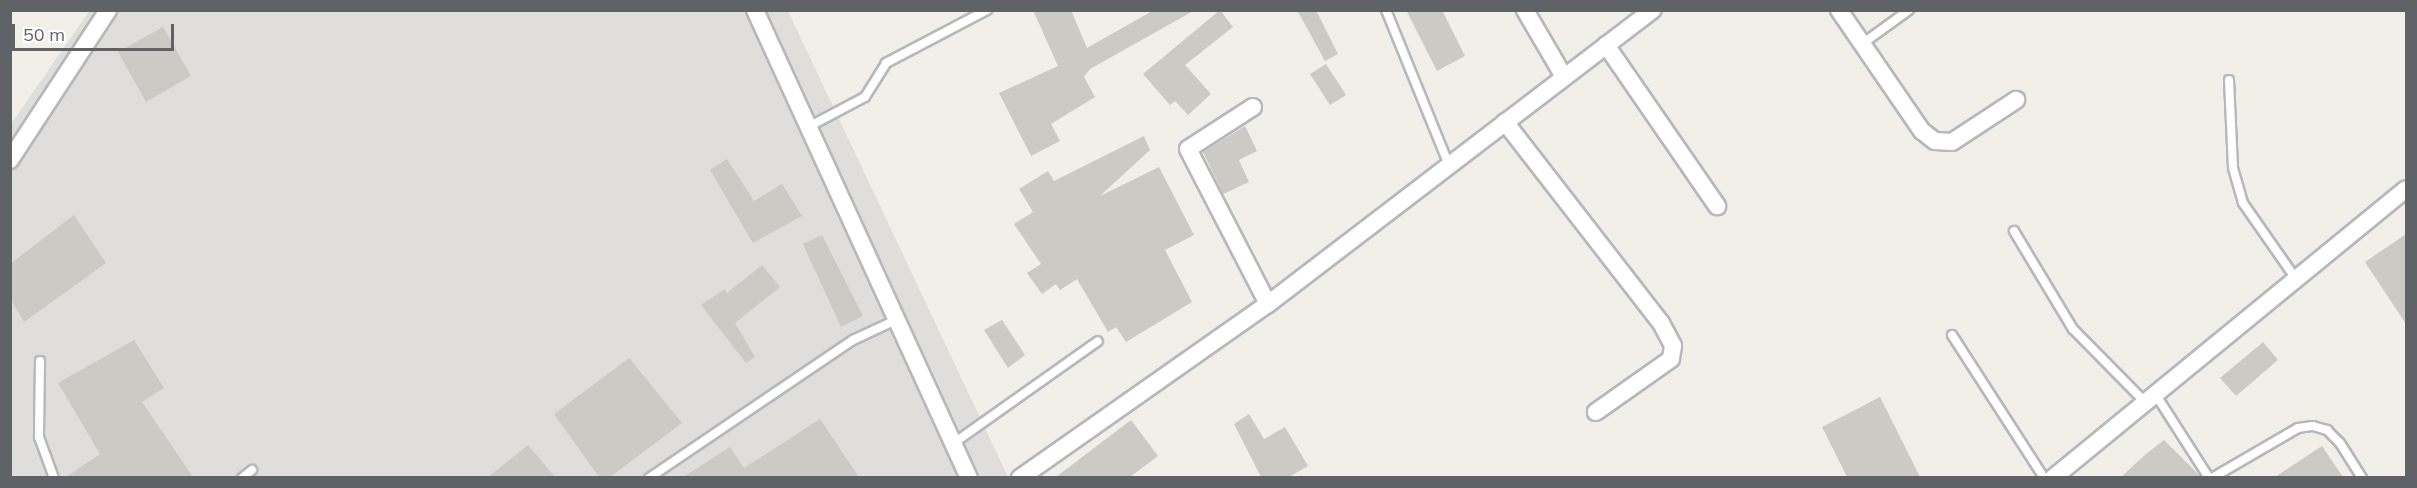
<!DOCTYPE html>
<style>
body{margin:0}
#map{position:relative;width:2417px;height:488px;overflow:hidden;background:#f1efe8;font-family:Mulish,sans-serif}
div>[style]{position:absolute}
.industrial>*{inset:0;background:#e0deda}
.building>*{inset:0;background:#cccac5}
.roads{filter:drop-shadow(2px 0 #b5b8bc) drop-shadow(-2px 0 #b5b8bc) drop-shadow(0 2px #b5b8bc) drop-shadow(0 -2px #b5b8bc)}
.lane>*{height:8px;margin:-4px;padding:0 4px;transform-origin:4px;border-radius:4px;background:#fff}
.street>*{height:16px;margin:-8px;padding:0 8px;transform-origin:8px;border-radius:8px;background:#fff}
span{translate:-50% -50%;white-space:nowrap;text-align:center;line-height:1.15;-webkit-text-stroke:6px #fff;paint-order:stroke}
.frame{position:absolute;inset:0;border:12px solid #5f6368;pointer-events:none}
.scale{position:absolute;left:12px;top:24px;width:162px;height:27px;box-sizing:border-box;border:3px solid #5f6368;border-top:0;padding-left:8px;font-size:18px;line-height:21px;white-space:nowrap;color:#5f6368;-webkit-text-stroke:4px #fff;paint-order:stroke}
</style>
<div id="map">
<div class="industrial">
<i style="clip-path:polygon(90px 10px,788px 11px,1008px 477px,11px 478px,11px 124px)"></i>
</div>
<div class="building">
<i style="clip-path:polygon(1033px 10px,1071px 10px,1087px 48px,1154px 10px,1195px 10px,1090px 69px,1084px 77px,1095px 97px,1051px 124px,1060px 141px,1031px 156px,999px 93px,1058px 66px)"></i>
<i style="clip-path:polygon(1220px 10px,1233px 27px,1185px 65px,1211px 94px,1188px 115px,1175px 101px,1170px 105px,1143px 74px)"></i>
<i style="clip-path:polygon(1297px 10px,1316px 10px,1338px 54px,1325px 61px)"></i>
<i style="clip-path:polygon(1406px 10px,1442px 10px,1465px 56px,1437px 71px)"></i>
<i style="clip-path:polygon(163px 27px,191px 76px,146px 102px,118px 52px)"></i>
<i style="clip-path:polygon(1326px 64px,1346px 95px,1330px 105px,1310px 74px)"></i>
<i style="clip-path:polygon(1245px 126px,1257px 151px,1239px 160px,1249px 182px,1223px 194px,1203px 152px)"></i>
<i style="clip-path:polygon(1144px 136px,1150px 150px,1100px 196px,1159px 167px,1194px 235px,1165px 250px,1192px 302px,1126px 342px,1116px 327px,1108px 332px,1077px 279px,1060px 290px,1056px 284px,1042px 294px,1027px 273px,1041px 264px,1014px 224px,1033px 212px,1019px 189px,1048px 171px,1054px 181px)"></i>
<i style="clip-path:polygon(727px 159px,754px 201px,782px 184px,802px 216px,753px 243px,710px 170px)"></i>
<i style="clip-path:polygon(74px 215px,106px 263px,24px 322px,10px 298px,10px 264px)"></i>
<i style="clip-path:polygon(2406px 234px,2406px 324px,2365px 262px)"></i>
<i style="clip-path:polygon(822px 235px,863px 316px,841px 327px,803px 244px)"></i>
<i style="clip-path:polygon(762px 265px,780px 287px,735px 323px,755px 357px,746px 363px,701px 305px,725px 289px,727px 293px)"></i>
<i style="clip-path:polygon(1002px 320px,1025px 355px,1008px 368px,984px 330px)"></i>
<i style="clip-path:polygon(134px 340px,164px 388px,142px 402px,193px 477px,66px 477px,100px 454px,58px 383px)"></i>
<i style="clip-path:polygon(2263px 342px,2278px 360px,2236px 396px,2220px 378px)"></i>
<i style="clip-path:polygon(629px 358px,682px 423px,610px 477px,599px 477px,554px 414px)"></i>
<i style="clip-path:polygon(1880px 397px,1920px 477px,1847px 477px,1822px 427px)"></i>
<i style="clip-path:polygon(1249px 414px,1264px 439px,1285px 427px,1308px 466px,1289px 477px,1261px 477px,1234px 424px)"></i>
<i style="clip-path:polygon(820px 419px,859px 477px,683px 477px,730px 447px,744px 468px)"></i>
<i style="clip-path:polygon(1131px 420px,1158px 456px,1130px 477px,1056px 477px)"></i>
<i style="clip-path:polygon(2164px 440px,2201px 477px,2121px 477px,2146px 454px)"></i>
<i style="clip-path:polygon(528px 445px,555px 477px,488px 477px)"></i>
<i style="clip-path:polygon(2322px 446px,2343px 477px,2275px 477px)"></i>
</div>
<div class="roads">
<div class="lane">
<i style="left:1386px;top:10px;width:167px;rotate:67.9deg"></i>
<i style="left:1862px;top:44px;width:58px;rotate:-35.9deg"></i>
<i style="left:2229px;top:80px;width:88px;rotate:87.4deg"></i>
<i style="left:2233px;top:168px;width:36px;rotate:74deg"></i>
<i style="left:2243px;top:203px;width:93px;rotate:55.1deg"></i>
<i style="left:810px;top:126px;width:62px;rotate:-27.8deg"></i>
<i style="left:865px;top:97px;width:40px;rotate:-58deg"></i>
<i style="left:886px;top:63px;width:114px;rotate:-27.7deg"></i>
<i style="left:2014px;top:231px;width:114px;rotate:59deg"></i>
<i style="left:2073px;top:329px;width:103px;rotate:45.4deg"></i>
<i style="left:1952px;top:335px;width:170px;rotate:57.2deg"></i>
<i style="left:40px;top:361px;width:76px;rotate:90.8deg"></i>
<i style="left:39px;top:437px;width:44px;rotate:69.9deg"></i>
<i style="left:2154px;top:392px;width:102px;rotate:57.4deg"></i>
<i style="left:954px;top:443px;width:176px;rotate:-35.3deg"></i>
<i style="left:242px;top:478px;width:13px;rotate:-39deg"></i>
<i style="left:649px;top:478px;width:246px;rotate:-34.1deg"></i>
<i style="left:853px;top:340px;width:50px;rotate:-25deg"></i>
<i style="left:2212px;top:478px;width:99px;rotate:-30.2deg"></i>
<i style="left:2298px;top:428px;width:15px;rotate:-8deg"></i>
<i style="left:2313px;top:426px;width:15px;rotate:16deg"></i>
<i style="left:2327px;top:430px;width:18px;rotate:45deg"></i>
<i style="left:2340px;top:443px;width:41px;rotate:57.8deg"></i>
</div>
<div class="street">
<i style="left:755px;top:10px;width:515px;rotate:65.43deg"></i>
<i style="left:1525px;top:10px;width:75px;rotate:59.7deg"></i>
<i style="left:1839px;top:10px;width:147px;rotate:55.6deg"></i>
<i style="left:1922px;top:131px;width:16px;rotate:38deg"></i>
<i style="left:1935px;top:141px;width:17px;rotate:3deg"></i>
<i style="left:1952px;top:142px;width:77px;rotate:-33.3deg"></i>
<i style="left:1606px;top:45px;width:196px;rotate:55.4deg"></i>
<i style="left:1253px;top:107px;width:77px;rotate:147.1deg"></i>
<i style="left:1188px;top:149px;width:174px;rotate:62.7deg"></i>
<i style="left:1505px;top:122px;width:254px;rotate:52.2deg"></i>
<i style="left:1661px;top:323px;width:26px;rotate:62deg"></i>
<i style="left:1673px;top:346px;width:13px;rotate:99deg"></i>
<i style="left:1671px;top:359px;width:92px;rotate:144.8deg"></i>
<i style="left:10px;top:160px;width:179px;rotate:-56.8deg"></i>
<i style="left:1020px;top:478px;width:303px;rotate:-35.1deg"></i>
<i style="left:1268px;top:304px;width:484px;rotate:-37.4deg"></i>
<i style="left:2053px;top:478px;width:456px;rotate:-39.3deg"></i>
</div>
</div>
<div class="frame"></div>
<div class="scale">50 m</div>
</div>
